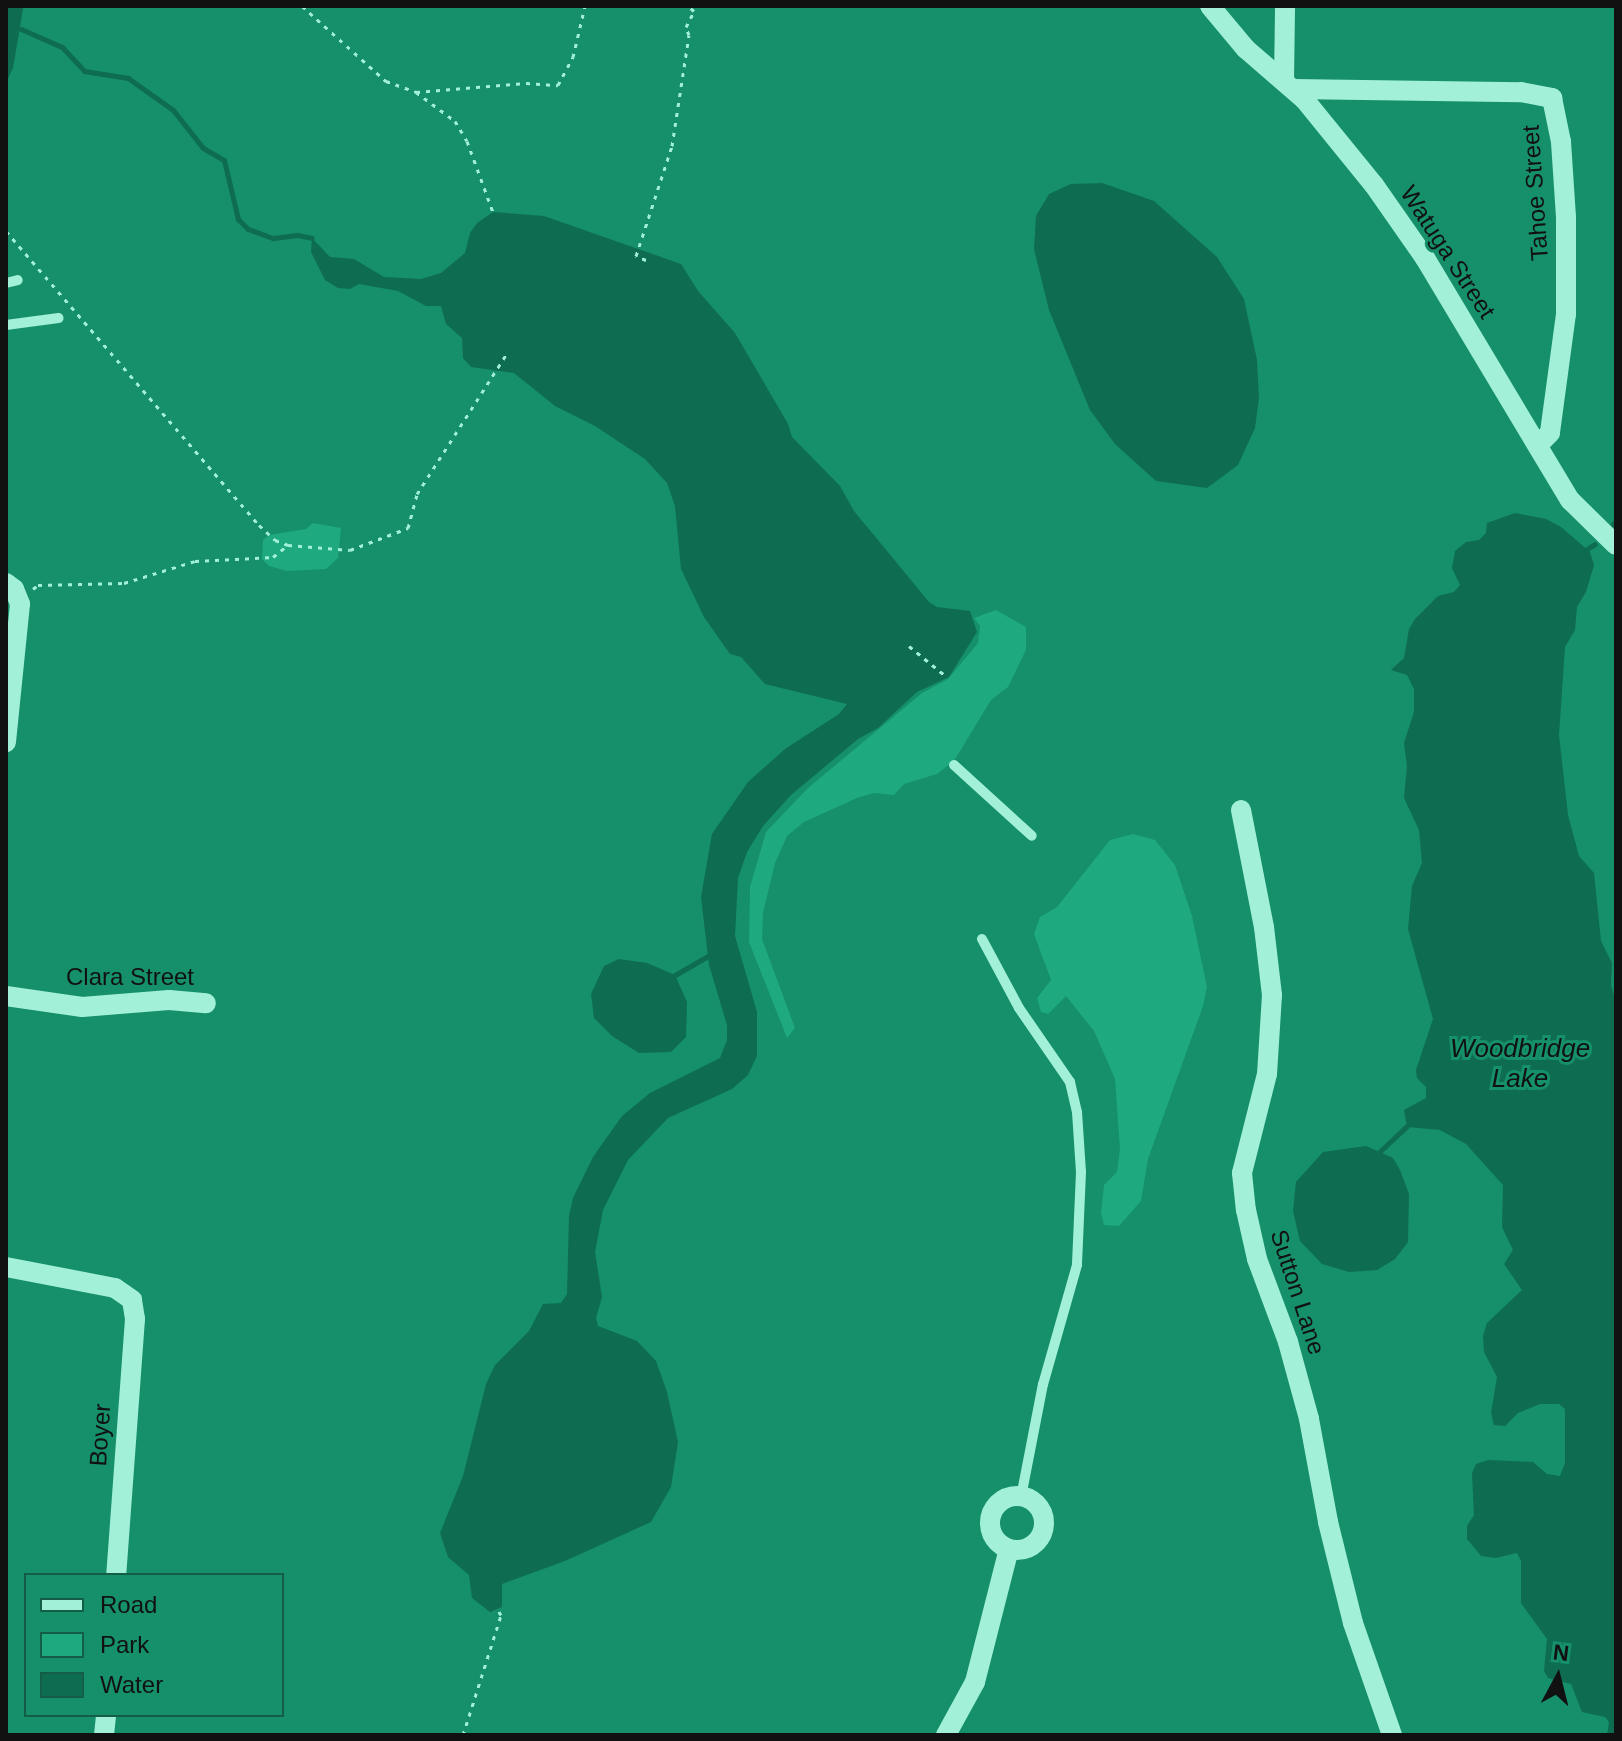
<!DOCTYPE html>
<style>
body{margin:0}
#map{position:relative;width:1622px;height:1741px;overflow:hidden;background:#168f6b;font-family:Arial,sans-serif}
div>[style]{position:absolute}
.green>*{inset:0;background:#1ea97e}
.water>*{inset:0;background:#0e6c51}
.stream>*{height:5px;margin:-2.5px;padding:0 2.5px;transform-origin:2.5px;border-radius:2.5px;background:#0e6c51}
.path>*{height:3px;margin-top:-1.5px;transform-origin:0;background:repeating-linear-gradient(90deg,#a2f0d8 0 4px,transparent 0 10px)}
.service>*{height:10px;margin:-5px;padding:0 5px;transform-origin:5px;border-radius:5px;background:#a2f0d8}
.minor>*{height:20px;margin:-10px;padding:0 10px;transform-origin:10px;border-radius:10px;background:#a2f0d8}
.minor>.ring{margin:-10px;padding:0;box-sizing:content-box;background:none;border:20px solid #a2f0d8;border-radius:50%}
span{translate:-50% -50%;white-space:nowrap;text-align:center;line-height:1.15;-webkit-text-stroke:6px #168f6b;paint-order:stroke}
.street-label{font-size:24px;color:#111}
.water-label{font-size:26px;color:#111;font-style:italic}
.frame{position:absolute;inset:0;border:8px solid #111;pointer-events:none}
.legend{position:absolute;left:24px;top:1573px;width:260px;height:144px;box-sizing:border-box;background:#168f6b;border:2px solid #145d47;margin:0;padding:10px 14px;list-style:none;font-size:24px;color:#111}
.legend li{display:flex;align-items:center;gap:16px;height:40px}
.legend b{width:40px;border:2px solid #145d47}
.north{position:absolute;left:1518px;top:1637px;width:80px;height:80px;-webkit-text-stroke:6px #168f6b;paint-order:stroke;rotate:7deg;font-size:22px;font-weight:700;line-height:32px;text-align:center;color:#111}
.north::after{content:'';display:block;margin:auto;width:28px;height:36px;background:#111;clip-path:polygon(50% 0,100% 100%,50% 72%,0 100%)}
</style>
<div id="map">
<div class="green">
<i style="clip-path:polygon(313px 523px,341px 528px,338px 558px,326px 569px,287px 571px,269px 566px,262px 559px,263px 540px,269px 535px,306px 529px)"></i>
<i style="clip-path:polygon(996px 610px,1026px 627px,1026px 650px,1008px 687px,991px 700px,954px 761px,937px 774px,904px 784px,894px 795px,874px 793px,857px 798px,804px 822px,787px 836px,775px 863px,763px 913px,762px 939px,795px 1028px,787px 1038px,749px 942px,750px 887px,766px 832px,808px 788px,922px 693px,948px 679px,978px 643px,980px 626px,974px 618px)"></i>
<i style="clip-path:polygon(1133px 834px,1155px 840px,1175px 865px,1192px 916px,1207px 987px,1203px 1006px,1148px 1159px,1141px 1201px,1119px 1226px,1104px 1225px,1101px 1213px,1104px 1185px,1117px 1172px,1120px 1149px,1115px 1079px,1094px 1031px,1066px 996px,1048px 1014px,1041px 1012px,1037px 998px,1051px 980px,1034px 934px,1040px 917px,1057px 907px,1110px 840px)"></i>
</div>
<div class="water">
<i style="clip-path:polygon(6px 6px,23px 6px,23px 9px,13px 68px,6px 83px)"></i>
<i style="clip-path:polygon(1102px 183px,1154px 201px,1217px 257px,1244px 299px,1257px 360px,1259px 398px,1255px 428px,1238px 465px,1207px 488px,1156px 481px,1115px 444px,1090px 410px,1049px 310px,1034px 249px,1036px 216px,1049px 194px,1071px 184px)"></i>
<i style="clip-path:polygon(493px 212px,544px 216px,681px 264px,698px 291px,735px 333px,788px 424px,792px 437px,840px 486px,854px 511px,929px 602px,937px 607px,970px 611px,977px 632px,949px 677px,917px 692px,878px 728px,858px 739px,791px 795px,763px 826px,747px 852px,738px 878px,735px 936px,757px 1012px,757px 1056px,748px 1075px,732px 1089px,668px 1118px,628px 1160px,603px 1210px,595px 1252px,602px 1297px,596px 1318px,598px 1326px,637px 1341px,656px 1361px,667px 1392px,678px 1442px,671px 1487px,651px 1522px,565px 1561px,502px 1584px,502px 1607px,490px 1612px,472px 1598px,469px 1575px,448px 1557px,440px 1533px,463px 1476px,486px 1384px,495px 1365px,529px 1331px,543px 1304px,561px 1303px,567px 1294px,569px 1216px,573px 1198px,593px 1157px,622px 1116px,650px 1093px,720px 1058px,727px 1040px,727px 1025px,709px 965px,701px 897px,712px 834px,748px 782px,785px 749px,839px 714px,847px 704px,765px 684px,741px 657px,730px 654px,704px 617px,681px 569px,675px 506px,667px 483px,645px 459px,595px 426px,555px 406px,514px 373px,471px 367px,463px 358px,462px 338px,446px 324px,441px 306px,426px 306px,398px 291px,359px 284px,350px 289px,338px 288px,325px 280px,311px 252px,312px 238px,330px 257px,354px 259px,384px 277px,421px 279px,441px 273px,465px 253px,470px 233px,477px 223px)"></i>
<i style="clip-path:polygon(1515px 513px,1546px 519px,1561px 527px,1590px 552px,1594px 565px,1586px 592px,1577px 607px,1575px 630px,1565px 647px,1559px 735px,1568px 815px,1579px 856px,1594px 873px,1601px 941px,1612px 963px,1611px 986px,1616px 1001px,1616px 1735px,1607px 1735px,1609px 1722px,1605px 1717px,1582px 1712px,1571px 1684px,1548px 1678px,1544px 1671px,1547px 1639px,1521px 1603px,1521px 1561px,1517px 1553px,1496px 1558px,1481px 1556px,1467px 1539px,1467px 1526px,1474px 1515px,1472px 1473px,1476px 1464px,1488px 1460px,1533px 1462px,1547px 1474px,1560px 1476px,1565px 1463px,1565px 1409px,1559px 1404px,1540px 1404px,1518px 1413px,1505px 1426px,1494px 1425px,1491px 1413px,1497px 1377px,1484px 1352px,1483px 1336px,1487px 1323px,1522px 1290px,1504px 1264px,1513px 1250px,1502px 1227px,1503px 1185px,1466px 1144px,1440px 1130px,1407px 1127px,1404px 1110px,1426px 1098px,1426px 1087px,1417px 1078px,1416px 1070px,1433px 1019px,1408px 929px,1412px 886px,1422px 863px,1419px 830px,1404px 798px,1407px 766px,1404px 743px,1414px 712px,1414px 689px,1407px 675px,1391px 670px,1404px 658px,1409px 629px,1415px 619px,1438px 596px,1454px 592px,1460px 585px,1452px 568px,1455px 551px,1466px 542px,1479px 540px,1486px 533px,1487px 523px)"></i>
<i style="clip-path:polygon(619px 959px,647px 963px,675px 975px,687px 1002px,686px 1037px,671px 1052px,639px 1053px,612px 1036px,594px 1018px,591px 994px,604px 966px)"></i>
<i style="clip-path:polygon(1366px 1146px,1393px 1158px,1400px 1170px,1409px 1194px,1408px 1242px,1395px 1259px,1377px 1270px,1349px 1272px,1322px 1264px,1300px 1241px,1293px 1211px,1296px 1182px,1323px 1152px)"></i>
</div>
<div class="stream">
<i style="left:21px;top:29px;width:45px;rotate:23.7deg"></i>
<i style="left:62px;top:47px;width:33px;rotate:47deg"></i>
<i style="left:84px;top:71px;width:45px;rotate:9deg"></i>
<i style="left:128px;top:78px;width:55px;rotate:35.4deg"></i>
<i style="left:173px;top:110px;width:48px;rotate:51.7deg"></i>
<i style="left:203px;top:148px;width:24px;rotate:30deg"></i>
<i style="left:224px;top:160px;width:61px;rotate:76.7deg"></i>
<i style="left:238px;top:219px;width:14px;rotate:45deg"></i>
<i style="left:248px;top:229px;width:27px;rotate:20deg"></i>
<i style="left:273px;top:238px;width:24px;rotate:-7deg"></i>
<i style="left:297px;top:235px;width:15px;rotate:11deg"></i>
<i style="left:1613px;top:524px;width:4px;rotate:-45deg"></i>
<i style="left:1587px;top:549px;width:9px;rotate:-32deg"></i>
<i style="left:675px;top:975px;width:38px;rotate:-30deg"></i>
<i style="left:1375px;top:1156px;width:44px;rotate:-43.2deg"></i>
</div>
<div class="path">
<i style="left:302px;top:6px;width:113px;rotate:41.8deg"></i>
<i style="left:386px;top:81px;width:32px;rotate:20deg"></i>
<i style="left:416px;top:92px;width:110px;rotate:-4.7deg"></i>
<i style="left:526px;top:83px;width:32px;rotate:4deg"></i>
<i style="left:558px;top:85px;width:32px;rotate:-62deg"></i>
<i style="left:573px;top:57px;width:52px;rotate:-76.8deg"></i>
<i style="left:416px;top:92px;width:49px;rotate:36.6deg"></i>
<i style="left:455px;top:121px;width:23px;rotate:59deg"></i>
<i style="left:467px;top:141px;width:76px;rotate:69.9deg"></i>
<i style="left:6px;top:231px;width:388px;rotate:49.3deg"></i>
<i style="left:259px;top:525px;width:22px;rotate:43deg"></i>
<i style="left:275px;top:540px;width:14px;rotate:21deg"></i>
<i style="left:288px;top:545px;width:62px;rotate:4.6deg"></i>
<i style="left:350px;top:550px;width:62px;rotate:-20.8deg"></i>
<i style="left:408px;top:528px;width:35px;rotate:-75deg"></i>
<i style="left:417px;top:494px;width:167px;rotate:-57.4deg"></i>
<i style="left:646px;top:260px;width:11px;rotate:-158deg"></i>
<i style="left:636px;top:256px;width:116px;rotate:-71.9deg"></i>
<i style="left:672px;top:146px;width:112px;rotate:-81.3deg"></i>
<i style="left:689px;top:35px;width:9px;rotate:-111deg"></i>
<i style="left:686px;top:27px;width:18px;rotate:-63deg"></i>
<i style="left:694px;top:11px;width:8px;rotate:-140deg"></i>
<i style="left:33px;top:589px;width:6px;rotate:-39deg"></i>
<i style="left:38px;top:585px;width:86px;rotate:-1.3deg"></i>
<i style="left:124px;top:583px;width:74px;rotate:-17.2deg"></i>
<i style="left:195px;top:561px;width:78px;rotate:-2.9deg"></i>
<i style="left:273px;top:557px;width:19px;rotate:-39deg"></i>
<i style="left:909px;top:646px;width:49px;rotate:39.2deg"></i>
<i style="left:463px;top:1735px;width:126px;rotate:-72.4deg"></i>
<i style="left:501px;top:1615px;width:6px;rotate:-121deg"></i>
</div>
<div class="service">
<i style="left:6px;top:283px;width:12px;rotate:-14deg"></i>
<i style="left:6px;top:325px;width:53px;rotate:-7.5deg"></i>
<i style="left:954px;top:765px;width:105px;rotate:42.3deg"></i>
<i style="left:982px;top:939px;width:78px;rotate:61.8deg"></i>
<i style="left:1019px;top:1008px;width:90px;rotate:55.4deg"></i>
<i style="left:1070px;top:1082px;width:31px;rotate:77deg"></i>
<i style="left:1077px;top:1112px;width:60px;rotate:86.2deg"></i>
<i style="left:1081px;top:1172px;width:93px;rotate:92.5deg"></i>
<i style="left:1077px;top:1265px;width:124px;rotate:105.9deg"></i>
<i style="left:1043px;top:1384px;width:115px;rotate:101deg"></i>
</div>
<div class="minor">
<i style="left:1210px;top:6px;width:56px;rotate:50.1deg"></i>
<i style="left:1246px;top:49px;width:77px;rotate:40.8deg"></i>
<i style="left:1304px;top:99px;width:111px;rotate:50.9deg"></i>
<i style="left:1374px;top:185px;width:89px;rotate:55.1deg"></i>
<i style="left:1425px;top:258px;width:282px;rotate:59.1deg"></i>
<i style="left:1570px;top:500px;width:64px;rotate:44.4deg"></i>
<i style="left:1284px;top:81px;width:75px;rotate:-89.2deg"></i>
<i style="left:1293px;top:89px;width:228px;rotate:0.8deg"></i>
<i style="left:1521px;top:92px;width:32px;rotate:11deg"></i>
<i style="left:1552px;top:98px;width:45px;rotate:78.4deg"></i>
<i style="left:1561px;top:142px;width:75px;rotate:86.2deg"></i>
<i style="left:1566px;top:217px;width:97px;rotate:90deg"></i>
<i style="left:1566px;top:314px;width:120px;rotate:97.7deg"></i>
<i style="left:1550px;top:433px;width:16px;rotate:135deg"></i>
<i style="left:6px;top:583px;width:10px;rotate:37deg"></i>
<i style="left:14px;top:589px;width:16px;rotate:68deg"></i>
<i style="left:20px;top:604px;width:139px;rotate:95.8deg"></i>
<i style="left:1241px;top:810px;width:119px;rotate:78.9deg"></i>
<i style="left:1264px;top:927px;width:68px;rotate:83.3deg"></i>
<i style="left:1272px;top:995px;width:79px;rotate:93.6deg"></i>
<i style="left:1267px;top:1074px;width:102px;rotate:104.2deg"></i>
<i style="left:1242px;top:1173px;width:37px;rotate:84deg"></i>
<i style="left:1246px;top:1210px;width:50px;rotate:77.3deg"></i>
<i style="left:1257px;top:1259px;width:89px;rotate:69.5deg"></i>
<i style="left:1288px;top:1342px;width:80px;rotate:74.7deg"></i>
<i style="left:1309px;top:1419px;width:105px;rotate:79.5deg"></i>
<i style="left:1328px;top:1522px;width:104px;rotate:76.1deg"></i>
<i style="left:1353px;top:1623px;width:119px;rotate:70.8deg"></i>
<i style="left:6px;top:996px;width:77px;rotate:8.2deg"></i>
<i style="left:82px;top:1007px;width:87px;rotate:-4.6deg"></i>
<i style="left:169px;top:1000px;width:37px;rotate:5deg"></i>
<i style="left:6px;top:1267px;width:111px;rotate:10.9deg"></i>
<i style="left:115px;top:1288px;width:21px;rotate:35deg"></i>
<i style="left:132px;top:1300px;width:19px;rotate:81deg"></i>
<i style="left:135px;top:1319px;width:257px;rotate:94.2deg"></i>
<i class="ring" style="left:990px;top:1496px;width:34px;height:34px"></i>
<i style="left:104px;top:1735px;width:20px;rotate:-84deg"></i>
<i style="left:946px;top:1735px;width:60px;rotate:-61.3deg"></i>
<i style="left:975px;top:1682px;width:137px;rotate:-75.7deg"></i>
</div>
<div class="street-label">
<span style="left:1535px;top:193px;rotate:-94deg">Tahoe Street</span>
<span style="left:1448px;top:252px;rotate:57deg">Watuga Street</span>
<span style="left:130px;top:977px">Clara Street</span>
<span style="left:1298px;top:1292px;rotate:72deg">Sutton Lane</span>
<span style="left:100px;top:1435px;rotate:-86deg">Boyer</span>
</div>
<div class="water-label">
<span style="left:1520px;top:1064px">Woodbridge<br>Lake</span>
</div>
<div class="frame"></div>
<ul class="legend">
<li><b style="height:10px;background:#a2f0d8"></b>Road</li>
<li><b style="height:22px;background:#1ea97e"></b>Park</li>
<li><b style="height:22px;background:#0e6c51"></b>Water</li>
</ul>
<div class="north">N</div>
</div>
